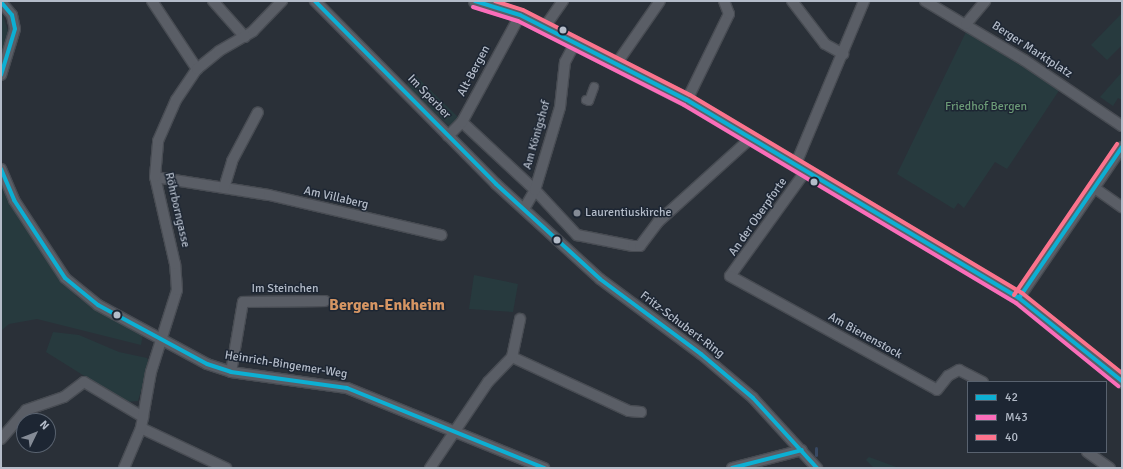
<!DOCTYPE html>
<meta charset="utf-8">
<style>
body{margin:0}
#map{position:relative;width:1123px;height:469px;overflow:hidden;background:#2a3038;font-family:Signika,sans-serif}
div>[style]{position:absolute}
.green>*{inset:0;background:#273a3e}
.stream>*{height:3px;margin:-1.5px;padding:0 1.5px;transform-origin:1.5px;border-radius:1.5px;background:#384963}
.roads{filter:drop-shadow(1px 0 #484c53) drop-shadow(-1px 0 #484c53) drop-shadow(0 1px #484c53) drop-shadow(0 -1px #484c53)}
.pedestrian>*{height:8px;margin:-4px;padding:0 4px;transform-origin:4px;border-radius:4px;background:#5a5e66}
.minor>*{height:10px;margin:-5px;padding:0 5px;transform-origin:5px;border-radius:5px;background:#5a5e66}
.tertiary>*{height:13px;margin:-6.5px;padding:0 6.5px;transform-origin:6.5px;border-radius:6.5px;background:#5a5e66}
.bus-1>*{height:4px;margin:-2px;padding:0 2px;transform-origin:2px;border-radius:2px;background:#0dafd3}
.bus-2>*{height:4px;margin:-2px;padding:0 2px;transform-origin:2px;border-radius:2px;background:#fb6dba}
.bus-3>*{height:4px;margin:-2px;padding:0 2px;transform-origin:2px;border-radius:2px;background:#fc738d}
.dots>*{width:11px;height:11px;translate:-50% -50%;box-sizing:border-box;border:2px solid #1d2633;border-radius:50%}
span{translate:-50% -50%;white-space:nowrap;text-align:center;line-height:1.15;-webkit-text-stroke:3px #1d2633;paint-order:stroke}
.street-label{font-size:12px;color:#b4bcc9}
.park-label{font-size:12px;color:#6b9a76}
.poi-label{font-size:12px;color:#b4bcc9}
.left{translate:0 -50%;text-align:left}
.district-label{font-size:16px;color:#d59563;font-weight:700}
.frame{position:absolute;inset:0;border:2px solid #b4bcc9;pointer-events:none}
.legend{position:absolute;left:967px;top:381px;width:140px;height:72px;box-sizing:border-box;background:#1d2633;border:1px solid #59626f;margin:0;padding:5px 7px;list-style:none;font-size:12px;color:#b4bcc9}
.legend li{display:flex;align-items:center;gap:8px;height:20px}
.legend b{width:20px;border:1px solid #59626f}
.north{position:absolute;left:16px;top:413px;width:40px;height:40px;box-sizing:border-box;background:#1d2633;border:1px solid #59626f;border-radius:50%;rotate:47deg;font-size:11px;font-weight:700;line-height:16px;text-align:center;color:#b4bcc9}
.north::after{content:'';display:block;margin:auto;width:14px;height:18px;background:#848b96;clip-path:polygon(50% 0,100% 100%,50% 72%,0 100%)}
</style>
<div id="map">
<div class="green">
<i style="clip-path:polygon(1px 9px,8px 31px,1px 57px)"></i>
<i style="clip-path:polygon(1122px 13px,1122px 45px,1107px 60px,1091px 45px)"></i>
<i style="clip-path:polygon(967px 30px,1060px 89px,1007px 169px,995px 162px,964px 208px,958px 203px,954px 209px,897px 174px)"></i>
<i style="clip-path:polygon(1122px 72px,1122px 100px,1118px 98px,1113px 106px,1100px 97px)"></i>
<i style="clip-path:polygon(413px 73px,459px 118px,450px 127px,406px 86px)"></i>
<i style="clip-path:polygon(1px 183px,36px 241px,77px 297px,143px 334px,141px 345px,37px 319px,9px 324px,1px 331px)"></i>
<i style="clip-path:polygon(474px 275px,518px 284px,513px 312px,469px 309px)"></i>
<i style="clip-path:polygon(53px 332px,79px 335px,119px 352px,147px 358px,149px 363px,138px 401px,126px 402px,46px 352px)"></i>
<i style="clip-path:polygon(869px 457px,899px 468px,874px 468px,866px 460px)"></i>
</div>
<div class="stream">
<i style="left:816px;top:448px;width:7px;rotate:90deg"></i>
</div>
<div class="roads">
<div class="pedestrian">
<i style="left:586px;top:100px;width:3px;rotate:18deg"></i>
<i style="left:589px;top:101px;width:15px;rotate:-70deg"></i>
</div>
<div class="minor">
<i style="left:152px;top:1px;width:82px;rotate:56.5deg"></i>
<i style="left:213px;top:1px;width:48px;rotate:48.4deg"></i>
<i style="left:315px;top:1px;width:257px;rotate:45.3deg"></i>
<i style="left:496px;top:184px;width:141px;rotate:42.4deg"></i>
<i style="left:600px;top:279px;width:126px;rotate:36.6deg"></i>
<i style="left:701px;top:354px;width:68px;rotate:40.2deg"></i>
<i style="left:753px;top:398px;width:95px;rotate:47.6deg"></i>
<i style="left:792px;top:1px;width:54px;rotate:52.5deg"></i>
<i style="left:825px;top:44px;width:21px;rotate:29deg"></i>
<i style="left:925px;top:1px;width:115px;rotate:30.8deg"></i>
<i style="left:1024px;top:60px;width:118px;rotate:34deg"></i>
<i style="left:1px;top:2px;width:17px;rotate:50deg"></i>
<i style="left:12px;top:15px;width:14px;rotate:78deg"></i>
<i style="left:15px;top:29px;width:48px;rotate:106.9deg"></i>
<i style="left:966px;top:24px;width:30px;rotate:-50deg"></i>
<i style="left:544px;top:28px;width:33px;rotate:-55deg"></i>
<i style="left:617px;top:63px;width:75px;rotate:-55.3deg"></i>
<i style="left:687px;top:100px;width:96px;rotate:-64deg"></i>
<i style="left:729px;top:14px;width:14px;rotate:-111deg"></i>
<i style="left:462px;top:122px;width:100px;rotate:43deg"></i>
<i style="left:535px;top:190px;width:62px;rotate:47deg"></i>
<i style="left:577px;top:235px;width:57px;rotate:11.1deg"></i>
<i style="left:633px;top:246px;width:7px"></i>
<i style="left:640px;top:246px;width:30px;rotate:-53deg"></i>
<i style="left:658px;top:222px;width:124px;rotate:-42.1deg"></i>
<i style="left:448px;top:136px;width:20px;rotate:-45deg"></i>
<i style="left:462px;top:122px;width:122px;rotate:-61.5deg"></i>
<i style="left:795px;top:166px;width:179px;rotate:-67.3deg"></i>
<i style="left:1px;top:169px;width:34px;rotate:67deg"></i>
<i style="left:14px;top:200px;width:93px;rotate:56.8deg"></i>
<i style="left:65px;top:278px;width:43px;rotate:39.3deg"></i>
<i style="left:98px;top:305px;width:124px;rotate:28.4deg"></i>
<i style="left:207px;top:364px;width:25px;rotate:18deg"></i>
<i style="left:231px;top:372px;width:117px;rotate:7.9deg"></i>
<i style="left:347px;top:388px;width:213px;rotate:22.1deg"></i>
<i style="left:805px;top:172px;width:128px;rotate:125.8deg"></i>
<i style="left:730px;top:276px;width:236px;rotate:28.8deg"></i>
<i style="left:937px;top:390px;width:18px;rotate:-52deg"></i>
<i style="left:948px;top:376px;width:13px;rotate:-29deg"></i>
<i style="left:959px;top:370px;width:27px;rotate:27deg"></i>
<i style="left:155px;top:177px;width:115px;rotate:9deg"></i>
<i style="left:269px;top:195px;width:177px;rotate:13.1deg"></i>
<i style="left:224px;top:188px;width:28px;rotate:-73deg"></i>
<i style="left:232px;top:161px;width:55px;rotate:-62deg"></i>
<i style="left:1096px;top:189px;width:32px;rotate:35deg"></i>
<i style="left:524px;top:209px;width:22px;rotate:-60deg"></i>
<i style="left:535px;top:190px;width:87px;rotate:-73.2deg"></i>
<i style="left:560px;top:107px;width:45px;rotate:-83.7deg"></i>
<i style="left:565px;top:62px;width:21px;rotate:-62deg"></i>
<i style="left:1019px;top:298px;width:183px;rotate:-55.7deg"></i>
<i style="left:512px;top:357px;width:129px;rotate:24.8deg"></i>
<i style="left:629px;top:411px;width:12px;rotate:5deg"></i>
<i style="left:231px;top:372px;width:71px;rotate:-80.3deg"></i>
<i style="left:243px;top:302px;width:82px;rotate:-0.7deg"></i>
<i style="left:141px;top:428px;width:94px;rotate:25.2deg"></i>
<i style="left:1px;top:439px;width:38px;rotate:-49deg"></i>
<i style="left:26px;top:410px;width:40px;rotate:-18.9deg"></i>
<i style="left:64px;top:397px;width:25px;rotate:-37deg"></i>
<i style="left:84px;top:382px;width:69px;rotate:30.7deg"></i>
<i style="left:1087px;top:452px;width:28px;rotate:35deg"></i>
<i style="left:124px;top:468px;width:43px;rotate:-67deg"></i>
<i style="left:141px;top:428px;width:57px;rotate:-79.9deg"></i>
<i style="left:151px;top:372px;width:86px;rotate:-72.4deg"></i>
<i style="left:177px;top:290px;width:26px;rotate:-94deg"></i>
<i style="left:175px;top:264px;width:89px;rotate:-102.9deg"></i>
<i style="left:155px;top:177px;width:36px;rotate:-85deg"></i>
<i style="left:158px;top:141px;width:45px;rotate:-66.3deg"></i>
<i style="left:176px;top:100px;width:37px;rotate:-56deg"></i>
<i style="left:197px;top:69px;width:28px;rotate:-39deg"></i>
<i style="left:219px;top:51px;width:39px;rotate:-30deg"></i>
<i style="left:253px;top:31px;width:42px;rotate:-46deg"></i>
<i style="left:430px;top:468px;width:104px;rotate:-56deg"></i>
<i style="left:488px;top:382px;width:35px;rotate:-46deg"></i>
<i style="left:512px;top:357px;width:39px;rotate:-78deg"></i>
<i style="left:732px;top:468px;width:72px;rotate:-14.4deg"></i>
</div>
<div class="tertiary">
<i style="left:475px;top:1px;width:47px;rotate:17.3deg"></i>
<i style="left:520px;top:15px;width:187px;rotate:27deg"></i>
<i style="left:687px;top:100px;width:387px;rotate:30.8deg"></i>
<i style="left:1019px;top:298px;width:132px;rotate:38.9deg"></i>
</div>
</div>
<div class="bus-1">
<i style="left:315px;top:1px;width:257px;rotate:45.3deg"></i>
<i style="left:496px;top:184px;width:141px;rotate:42.4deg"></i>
<i style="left:600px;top:279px;width:126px;rotate:36.6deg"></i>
<i style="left:701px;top:354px;width:68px;rotate:40.2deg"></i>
<i style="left:753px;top:398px;width:95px;rotate:47.6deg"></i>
<i style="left:475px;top:1px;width:47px;rotate:17.3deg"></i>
<i style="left:520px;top:15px;width:187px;rotate:27deg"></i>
<i style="left:687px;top:100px;width:387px;rotate:30.8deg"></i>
<i style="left:1019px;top:298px;width:132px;rotate:38.9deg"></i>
<i style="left:1px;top:2px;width:17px;rotate:50deg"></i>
<i style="left:12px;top:15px;width:14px;rotate:78deg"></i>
<i style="left:15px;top:29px;width:48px;rotate:106.9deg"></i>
<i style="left:1px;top:169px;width:34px;rotate:67deg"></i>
<i style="left:14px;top:200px;width:93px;rotate:56.8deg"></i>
<i style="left:65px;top:278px;width:43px;rotate:39.3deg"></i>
<i style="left:98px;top:305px;width:124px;rotate:28.4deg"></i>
<i style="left:207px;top:364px;width:25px;rotate:18deg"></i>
<i style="left:231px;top:372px;width:117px;rotate:7.9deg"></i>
<i style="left:347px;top:388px;width:213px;rotate:22.1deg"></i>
<i style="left:1019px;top:298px;width:183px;rotate:-55.7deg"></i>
<i style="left:732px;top:468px;width:72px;rotate:-14.4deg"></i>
</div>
<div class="bus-2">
<i style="left:473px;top:7px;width:47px;rotate:17.3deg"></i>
<i style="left:518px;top:21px;width:186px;rotate:26.8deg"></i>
<i style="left:684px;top:105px;width:387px;rotate:30.8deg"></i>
<i style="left:1016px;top:303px;width:132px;rotate:39.1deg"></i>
</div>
<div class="bus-3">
<i style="left:495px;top:1px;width:29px;rotate:18deg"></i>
<i style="left:523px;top:10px;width:187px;rotate:27deg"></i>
<i style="left:690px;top:95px;width:387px;rotate:30.8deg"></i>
<i style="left:1022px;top:293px;width:128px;rotate:38.7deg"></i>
<i style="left:1014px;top:295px;width:183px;rotate:-55.7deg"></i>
</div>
<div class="dots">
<i style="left:563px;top:30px;background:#b4bcc9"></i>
<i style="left:814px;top:182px;background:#b4bcc9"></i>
<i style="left:577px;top:213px;background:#848b96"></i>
<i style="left:557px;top:240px;background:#b4bcc9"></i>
<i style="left:117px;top:315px;background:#b4bcc9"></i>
</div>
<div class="street-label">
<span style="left:1032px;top:50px;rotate:33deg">Berger Marktplatz</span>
<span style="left:474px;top:71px;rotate:-62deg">Alt-Bergen</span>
<span style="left:429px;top:97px;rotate:46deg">Im Sperber</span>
<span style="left:537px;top:135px;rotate:-74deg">Am Königshof</span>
<span style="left:336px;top:198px;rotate:13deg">Am Villaberg</span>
<span style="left:177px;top:210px;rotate:77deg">Röhrborngasse</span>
<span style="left:758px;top:217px;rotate:-55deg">An der Oberpforte</span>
<span style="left:285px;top:289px">Im Steinchen</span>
<span style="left:682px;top:325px;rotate:37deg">Fritz-Schubert-Ring</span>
<span style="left:865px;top:336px;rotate:29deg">Am Bienenstock</span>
<span style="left:286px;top:365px;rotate:9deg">Heinrich-Bingemer-Weg</span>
</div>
<div class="park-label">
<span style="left:986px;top:107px">Friedhof Bergen</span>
</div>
<div class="poi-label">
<span class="left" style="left:585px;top:213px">Laurentiuskirche</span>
</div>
<div class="district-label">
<span style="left:387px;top:305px">Bergen-Enkheim</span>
</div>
<div class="frame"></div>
<ul class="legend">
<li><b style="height:5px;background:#0dafd3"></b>42</li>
<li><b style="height:5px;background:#fb6dba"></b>M43</li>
<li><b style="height:5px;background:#fc738d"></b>40</li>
</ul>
<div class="north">N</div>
</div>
